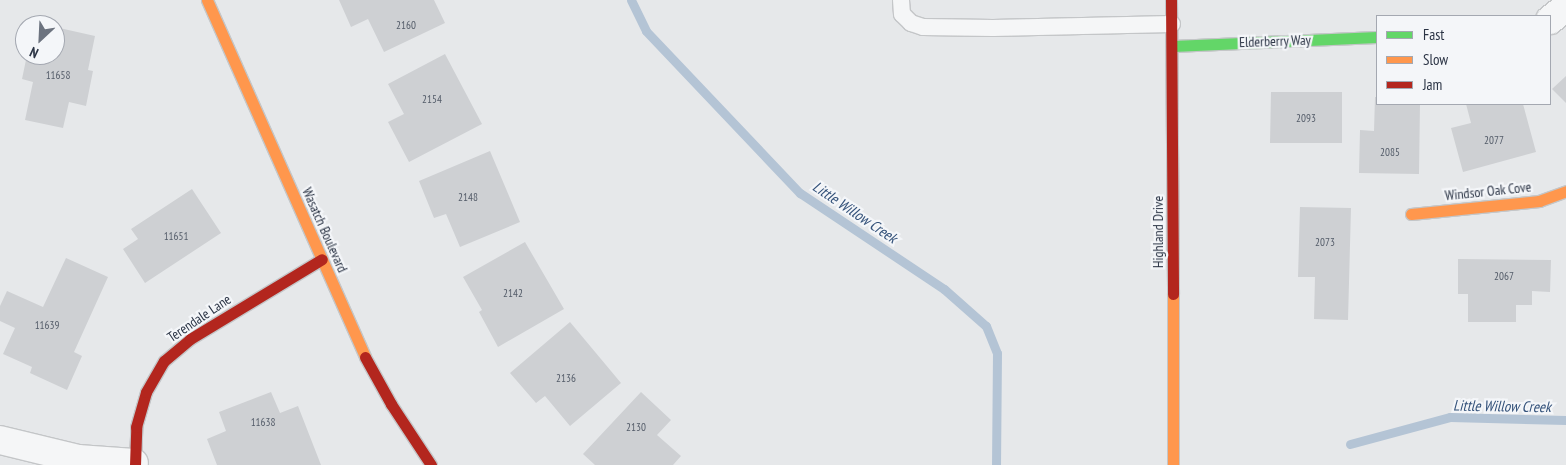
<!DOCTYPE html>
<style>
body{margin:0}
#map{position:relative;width:1566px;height:465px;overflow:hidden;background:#e6e8ea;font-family:"PT Sans Narrow",sans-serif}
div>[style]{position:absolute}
.stream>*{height:9px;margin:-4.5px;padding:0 4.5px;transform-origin:4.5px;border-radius:4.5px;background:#b4c4d5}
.building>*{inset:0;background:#ced0d3}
.roads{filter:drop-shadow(1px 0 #c4c6c8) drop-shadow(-1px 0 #c4c6c8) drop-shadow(0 1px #c4c6c8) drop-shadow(0 -1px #c4c6c8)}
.lane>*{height:16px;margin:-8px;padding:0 8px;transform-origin:8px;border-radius:8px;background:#f5f6f7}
.street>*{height:28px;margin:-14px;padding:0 14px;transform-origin:14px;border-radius:14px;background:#f5f6f7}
.fast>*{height:11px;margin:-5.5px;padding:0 5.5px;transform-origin:5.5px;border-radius:5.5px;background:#63d668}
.slow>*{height:11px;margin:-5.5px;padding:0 5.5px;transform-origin:5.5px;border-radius:5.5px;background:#ff974d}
.jam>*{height:11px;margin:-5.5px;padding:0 5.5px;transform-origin:5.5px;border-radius:5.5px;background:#b3261e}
span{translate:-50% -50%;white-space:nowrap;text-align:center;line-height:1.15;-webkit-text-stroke:4.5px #f4f6f9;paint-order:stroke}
.number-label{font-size:11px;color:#545c69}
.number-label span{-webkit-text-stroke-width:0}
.street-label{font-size:14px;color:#2b3445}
.water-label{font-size:15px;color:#34527a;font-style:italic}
.legend{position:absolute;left:1376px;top:15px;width:175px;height:90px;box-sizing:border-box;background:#f4f6f9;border:1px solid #a4a8b1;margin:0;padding:6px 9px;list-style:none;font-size:15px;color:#2b3445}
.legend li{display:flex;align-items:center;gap:10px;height:25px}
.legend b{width:25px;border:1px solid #a4a8b1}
.north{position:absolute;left:15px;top:15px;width:50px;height:50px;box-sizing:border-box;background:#f4f6f9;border:1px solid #a4a8b1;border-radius:50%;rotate:205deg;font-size:14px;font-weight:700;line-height:20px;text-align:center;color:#2b3445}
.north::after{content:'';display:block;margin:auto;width:18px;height:22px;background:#6c737f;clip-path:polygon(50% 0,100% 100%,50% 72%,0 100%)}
</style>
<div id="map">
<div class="stream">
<i style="left:631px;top:0;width:34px;rotate:64deg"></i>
<i style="left:646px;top:31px;width:224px;rotate:46.5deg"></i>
<i style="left:800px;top:193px;width:173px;rotate:33.7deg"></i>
<i style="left:944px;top:289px;width:56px;rotate:41.4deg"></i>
<i style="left:986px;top:326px;width:29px;rotate:68deg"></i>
<i style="left:997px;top:353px;width:112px;rotate:90.5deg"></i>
<i style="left:1350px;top:444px;width:104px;rotate:-15.1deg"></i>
<i style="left:1450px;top:417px;width:116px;rotate:1.5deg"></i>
</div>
<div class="building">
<i style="clip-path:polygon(339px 0,434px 0,445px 23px,384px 52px,368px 19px,351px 27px)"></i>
<i style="clip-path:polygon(55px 27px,95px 36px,88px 70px,93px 71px,86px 106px,69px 102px,63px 128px,25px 120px,33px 82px,22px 79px,27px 55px,55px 55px)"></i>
<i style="clip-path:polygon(445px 54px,482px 124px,409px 162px,388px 122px,404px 114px,388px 84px)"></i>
<i style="clip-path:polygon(1566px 76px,1566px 103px,1552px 89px)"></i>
<i style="clip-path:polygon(1271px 92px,1342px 92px,1342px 143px,1270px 143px)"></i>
<i style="clip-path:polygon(1375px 97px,1377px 97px,1377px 104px,1420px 104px,1419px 174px,1359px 173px,1360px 130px,1374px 131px)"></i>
<i style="clip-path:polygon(1466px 104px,1523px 104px,1536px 152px,1463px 172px,1451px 128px,1471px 123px)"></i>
<i style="clip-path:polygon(490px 151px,520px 222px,460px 247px,446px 214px,434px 218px,419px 181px)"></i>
<i style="clip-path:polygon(192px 189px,221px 233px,145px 283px,123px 249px,138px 239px,131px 229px)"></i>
<i style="clip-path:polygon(1300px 207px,1351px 208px,1348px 320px,1314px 319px,1315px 277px,1298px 277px)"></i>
<i style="clip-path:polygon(525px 242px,564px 309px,498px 347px,479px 312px,482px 310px,463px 277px)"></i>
<i style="clip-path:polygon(66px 258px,108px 277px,74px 352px,82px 356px,67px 390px,30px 373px,32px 367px,3px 354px,15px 328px,0 321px,0 306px,7px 291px,43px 307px)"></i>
<i style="clip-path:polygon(1458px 259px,1551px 260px,1550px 292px,1532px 291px,1532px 305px,1516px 305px,1516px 322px,1468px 322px,1468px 294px,1458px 294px)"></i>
<i style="clip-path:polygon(570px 322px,621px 383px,570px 426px,545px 396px,536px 403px,510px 373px)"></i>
<i style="clip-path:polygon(271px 392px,280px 413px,298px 406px,321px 465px,217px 465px,207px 439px,226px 431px,219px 412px)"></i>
<i style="clip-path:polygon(641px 392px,671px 420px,657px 435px,681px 456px,673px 465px,595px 465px,583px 454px)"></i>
</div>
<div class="roads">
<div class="lane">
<i style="left:901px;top:0;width:14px;rotate:86deg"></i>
<i style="left:902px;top:14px;width:13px;rotate:45deg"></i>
<i style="left:911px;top:23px;width:13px;rotate:18deg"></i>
<i style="left:923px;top:27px;width:70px;rotate:0.8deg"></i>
<i style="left:993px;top:28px;width:179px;rotate:-1.3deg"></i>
</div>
<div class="street">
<i style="left:1550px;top:20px;width:21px;rotate:-39deg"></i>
<i style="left:0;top:440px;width:80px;rotate:13.7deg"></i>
<i style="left:78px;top:459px;width:56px;rotate:4.1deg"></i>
</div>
<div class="fast">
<i style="left:1173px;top:46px;width:204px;rotate:-2.5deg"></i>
</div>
<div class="slow">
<i style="left:207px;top:0;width:390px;rotate:66.1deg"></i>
<i style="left:1411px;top:214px;width:129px;rotate:-5.8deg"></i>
<i style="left:1539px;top:201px;width:29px;rotate:-20deg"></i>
<i style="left:1173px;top:294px;width:171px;rotate:90deg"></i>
</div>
<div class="jam">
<i style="left:1171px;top:0;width:294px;rotate:89.6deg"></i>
<i style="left:365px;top:357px;width:54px;rotate:61deg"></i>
<i style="left:391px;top:404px;width:73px;rotate:56.7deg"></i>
<i style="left:135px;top:465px;width:38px;rotate:-88deg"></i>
<i style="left:136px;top:427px;width:36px;rotate:-74deg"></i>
<i style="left:146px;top:392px;width:36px;rotate:-60deg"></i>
<i style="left:164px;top:361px;width:34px;rotate:-40deg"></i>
<i style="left:190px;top:339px;width:154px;rotate:-31.2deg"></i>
</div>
</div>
<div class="number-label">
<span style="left:406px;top:25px">2160</span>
<span style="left:58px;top:75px">11658</span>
<span style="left:432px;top:99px">2154</span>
<span style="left:1306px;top:118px">2093</span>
<span style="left:1494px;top:140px">2077</span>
<span style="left:1390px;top:152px">2085</span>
<span style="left:468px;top:197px">2148</span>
<span style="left:176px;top:236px">11651</span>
<span style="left:1325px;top:242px">2073</span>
<span style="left:1504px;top:276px">2067</span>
<span style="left:513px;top:293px">2142</span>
<span style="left:47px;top:325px">11639</span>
<span style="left:566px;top:378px">2136</span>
<span style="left:263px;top:422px">11638</span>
<span style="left:636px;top:427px">2130</span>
</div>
<div class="street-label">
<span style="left:1275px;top:41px;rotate:-2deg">Elderberry Way</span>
<span style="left:1488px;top:191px;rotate:-6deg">Windsor Oak Cove</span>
<span style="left:325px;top:230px;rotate:66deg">Wasatch Boulevard</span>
<span style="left:1158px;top:232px;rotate:-90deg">Highland Drive</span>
<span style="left:199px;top:318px;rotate:-34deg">Terendale Lane</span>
</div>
<div class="water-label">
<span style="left:855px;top:212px;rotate:34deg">Little Willow Creek</span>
<span style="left:1502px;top:406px;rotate:1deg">Little Willow Creek</span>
</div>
<ul class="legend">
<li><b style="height:6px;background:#63d668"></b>Fast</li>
<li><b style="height:6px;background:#ff974d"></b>Slow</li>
<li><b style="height:6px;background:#b3261e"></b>Jam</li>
</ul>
<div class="north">N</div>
</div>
